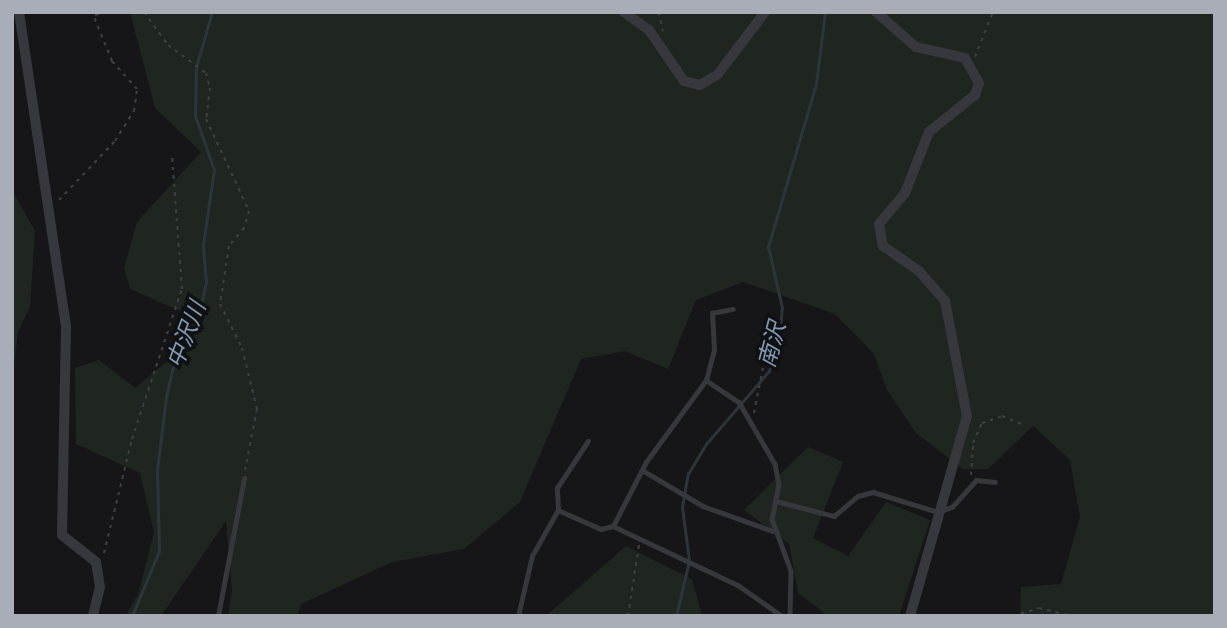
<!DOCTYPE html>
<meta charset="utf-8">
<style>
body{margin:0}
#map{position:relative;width:1227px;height:628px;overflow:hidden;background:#161618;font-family:"Roboto Condensed","Noto Sans JP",sans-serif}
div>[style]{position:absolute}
.green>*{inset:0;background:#1e261f}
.stream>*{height:2.5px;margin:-1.25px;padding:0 1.25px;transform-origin:1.25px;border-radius:1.25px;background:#2c353c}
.path>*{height:2px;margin-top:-1px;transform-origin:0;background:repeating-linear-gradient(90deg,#3d3f44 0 3.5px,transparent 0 8.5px)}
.service>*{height:4.5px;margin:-2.25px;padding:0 2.25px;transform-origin:2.25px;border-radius:2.25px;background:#37383d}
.minor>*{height:10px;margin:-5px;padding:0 5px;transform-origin:5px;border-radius:5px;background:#37383d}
span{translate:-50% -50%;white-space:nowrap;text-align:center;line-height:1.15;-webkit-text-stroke:7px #111113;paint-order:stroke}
.water-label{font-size:23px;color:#7f9bb3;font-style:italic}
.frame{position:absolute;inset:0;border:14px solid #a8adb8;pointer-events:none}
</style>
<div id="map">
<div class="green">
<i style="clip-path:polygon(130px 12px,1215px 12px,1215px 616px,1020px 616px,1021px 587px,1061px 584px,1080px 517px,1070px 460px,1033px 426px,988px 469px,963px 469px,916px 433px,887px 390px,874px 354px,835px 314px,743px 282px,696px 300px,668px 369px,625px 351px,581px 359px,520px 502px,464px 549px,392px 562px,301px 604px,297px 616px,228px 616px,232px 591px,226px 521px,161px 616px,125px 616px,138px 595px,154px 532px,140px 473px,76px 444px,75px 368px,99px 360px,135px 388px,171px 358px,187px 314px,130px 289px,124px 268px,137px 222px,201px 152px,155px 108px)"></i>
<i style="clip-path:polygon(12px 190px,35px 231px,30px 307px,18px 332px,12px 383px)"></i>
<i style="clip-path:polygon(808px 447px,843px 462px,813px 538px,848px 556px,886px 502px,930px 520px,899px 616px,828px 616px,798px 593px,789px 544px,744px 510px)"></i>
<i style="clip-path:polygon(626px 546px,692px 579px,702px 616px,546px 616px)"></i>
</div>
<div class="stream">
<i style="left:132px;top:616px;width:70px;rotate:-67.4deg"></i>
<i style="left:159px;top:551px;width:80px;rotate:-91.4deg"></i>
<i style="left:157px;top:471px;width:75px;rotate:-83.1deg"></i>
<i style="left:166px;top:397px;width:28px;rotate:-77deg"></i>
<i style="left:172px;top:370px;width:61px;rotate:-63.9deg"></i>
<i style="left:199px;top:315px;width:34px;rotate:-78deg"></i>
<i style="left:206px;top:282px;width:37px;rotate:-95deg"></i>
<i style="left:203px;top:245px;width:76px;rotate:-81.7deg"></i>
<i style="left:214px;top:170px;width:57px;rotate:-109.4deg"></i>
<i style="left:195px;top:116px;width:49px;rotate:-88.8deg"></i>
<i style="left:196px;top:67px;width:57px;rotate:-73.8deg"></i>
<i style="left:676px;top:616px;width:57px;rotate:-76.7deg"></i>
<i style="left:689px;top:561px;width:54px;rotate:-97.4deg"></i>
<i style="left:682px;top:507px;width:34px;rotate:-80deg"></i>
<i style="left:688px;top:474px;width:35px;rotate:-59deg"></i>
<i style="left:706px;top:444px;width:96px;rotate:-49.2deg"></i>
<i style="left:769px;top:371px;width:43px;rotate:-75.3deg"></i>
<i style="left:780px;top:329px;width:21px;rotate:-85deg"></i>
<i style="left:782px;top:308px;width:63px;rotate:-102.9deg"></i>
<i style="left:768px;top:247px;width:170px;rotate:-73.6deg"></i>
<i style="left:816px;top:84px;width:73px;rotate:-82.9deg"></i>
</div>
<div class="path">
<i style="left:119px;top:12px;width:17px"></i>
<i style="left:144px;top:12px;width:41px;rotate:54deg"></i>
<i style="left:168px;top:45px;width:47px;rotate:36.4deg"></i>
<i style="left:206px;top:73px;width:16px;rotate:75deg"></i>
<i style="left:210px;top:88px;width:31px;rotate:97deg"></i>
<i style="left:206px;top:119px;width:102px;rotate:64.9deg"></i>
<i style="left:249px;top:211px;width:18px;rotate:106deg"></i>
<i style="left:244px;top:228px;width:23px;rotate:130deg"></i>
<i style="left:229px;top:246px;width:59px;rotate:98.8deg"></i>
<i style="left:220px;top:304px;width:49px;rotate:63.4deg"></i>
<i style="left:242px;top:348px;width:63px;rotate:76.2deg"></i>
<i style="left:257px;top:409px;width:62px;rotate:101.1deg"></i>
<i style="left:659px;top:12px;width:20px;rotate:79deg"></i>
<i style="left:95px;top:15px;width:9px;rotate:-18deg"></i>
<i style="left:975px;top:57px;width:48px;rotate:-68.2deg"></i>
<i style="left:59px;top:200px;width:81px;rotate:-46.5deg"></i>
<i style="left:115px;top:141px;width:36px;rotate:-58deg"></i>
<i style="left:134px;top:111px;width:22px;rotate:-82deg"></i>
<i style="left:137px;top:89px;width:38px;rotate:-132deg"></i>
<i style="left:112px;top:61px;width:53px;rotate:-112.2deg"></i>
<i style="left:754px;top:413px;width:99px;rotate:-78.9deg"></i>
<i style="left:971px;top:475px;width:32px;rotate:-86deg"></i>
<i style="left:973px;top:443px;width:22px;rotate:-66deg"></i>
<i style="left:982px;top:423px;width:21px;rotate:-19deg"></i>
<i style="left:1002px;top:416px;width:24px;rotate:22deg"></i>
<i style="left:104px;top:553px;width:117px;rotate:-76.2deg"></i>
<i style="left:132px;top:439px;width:158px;rotate:-71.6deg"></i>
<i style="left:182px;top:289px;width:134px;rotate:-94.3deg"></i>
<i style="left:628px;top:616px;width:72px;rotate:-81.2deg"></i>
<i style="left:1013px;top:616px;width:27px;rotate:-17deg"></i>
<i style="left:1039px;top:608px;width:32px;rotate:14deg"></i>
</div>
<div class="service">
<i style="left:706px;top:380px;width:40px;rotate:34deg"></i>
<i style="left:739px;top:402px;width:72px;rotate:59.9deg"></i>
<i style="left:775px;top:464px;width:20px;rotate:79deg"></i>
<i style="left:779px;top:484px;width:36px;rotate:101deg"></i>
<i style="left:772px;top:519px;width:55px;rotate:69.9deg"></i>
<i style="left:791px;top:571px;width:45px;rotate:91.3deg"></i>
<i style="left:642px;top:470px;width:71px;rotate:30.5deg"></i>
<i style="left:703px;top:506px;width:74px;rotate:19.7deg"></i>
<i style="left:776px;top:501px;width:60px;rotate:14.5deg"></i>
<i style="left:834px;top:516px;width:31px;rotate:-40deg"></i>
<i style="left:858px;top:496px;width:16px;rotate:-15deg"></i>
<i style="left:873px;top:492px;width:68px;rotate:17.1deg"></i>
<i style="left:938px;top:512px;width:15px;rotate:-20deg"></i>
<i style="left:952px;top:507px;width:36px;rotate:-48deg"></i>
<i style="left:976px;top:480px;width:19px;rotate:6deg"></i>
<i style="left:558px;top:510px;width:47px;rotate:23.8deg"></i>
<i style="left:601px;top:529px;width:12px;rotate:-14deg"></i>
<i style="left:613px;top:526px;width:72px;rotate:-62.7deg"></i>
<i style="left:646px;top:462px;width:102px;rotate:-53.8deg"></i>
<i style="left:706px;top:380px;width:31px;rotate:-75deg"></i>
<i style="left:714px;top:350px;width:37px;rotate:-93deg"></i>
<i style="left:712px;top:313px;width:21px;rotate:-11deg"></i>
<i style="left:558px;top:510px;width:22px;rotate:-93deg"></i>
<i style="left:557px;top:488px;width:56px;rotate:-56.6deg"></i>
<i style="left:613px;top:526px;width:138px;rotate:25.3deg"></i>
<i style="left:738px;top:585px;width:54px;rotate:35.2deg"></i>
<i style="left:218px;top:616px;width:140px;rotate:-79.3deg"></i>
<i style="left:518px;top:616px;width:62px;rotate:-76.9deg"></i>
<i style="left:532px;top:556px;width:53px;rotate:-60.5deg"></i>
</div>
<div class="minor">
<i style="left:19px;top:12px;width:317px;rotate:81.5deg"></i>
<i style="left:66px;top:326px;width:209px;rotate:91.1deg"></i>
<i style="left:62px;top:535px;width:43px;rotate:38.5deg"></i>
<i style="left:96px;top:562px;width:25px;rotate:81deg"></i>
<i style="left:100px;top:587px;width:30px;rotate:104deg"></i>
<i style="left:624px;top:12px;width:31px;rotate:36deg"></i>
<i style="left:649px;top:30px;width:62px;rotate:55.5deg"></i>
<i style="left:684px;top:81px;width:16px;rotate:14deg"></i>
<i style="left:700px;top:85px;width:21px;rotate:-31deg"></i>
<i style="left:718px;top:74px;width:78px;rotate:-52.8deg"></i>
<i style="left:876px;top:12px;width:53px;rotate:41.2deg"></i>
<i style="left:916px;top:47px;width:50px;rotate:12.7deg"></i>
<i style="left:965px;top:58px;width:29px;rotate:61deg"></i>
<i style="left:979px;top:83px;width:13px;rotate:108deg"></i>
<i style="left:975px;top:95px;width:59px;rotate:141.2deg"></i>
<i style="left:929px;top:132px;width:66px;rotate:111.5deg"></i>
<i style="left:905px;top:193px;width:40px;rotate:130deg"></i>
<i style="left:879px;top:224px;width:22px;rotate:80deg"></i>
<i style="left:883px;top:246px;width:44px;rotate:34.8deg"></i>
<i style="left:919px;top:271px;width:40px;rotate:49deg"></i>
<i style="left:945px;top:301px;width:117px;rotate:79.2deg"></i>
<i style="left:967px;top:416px;width:208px;rotate:105.9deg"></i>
</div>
<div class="water-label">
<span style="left:187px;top:335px;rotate:-69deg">中沢川</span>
<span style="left:773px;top:345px;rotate:-75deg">南沢</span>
</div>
<div class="frame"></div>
</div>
